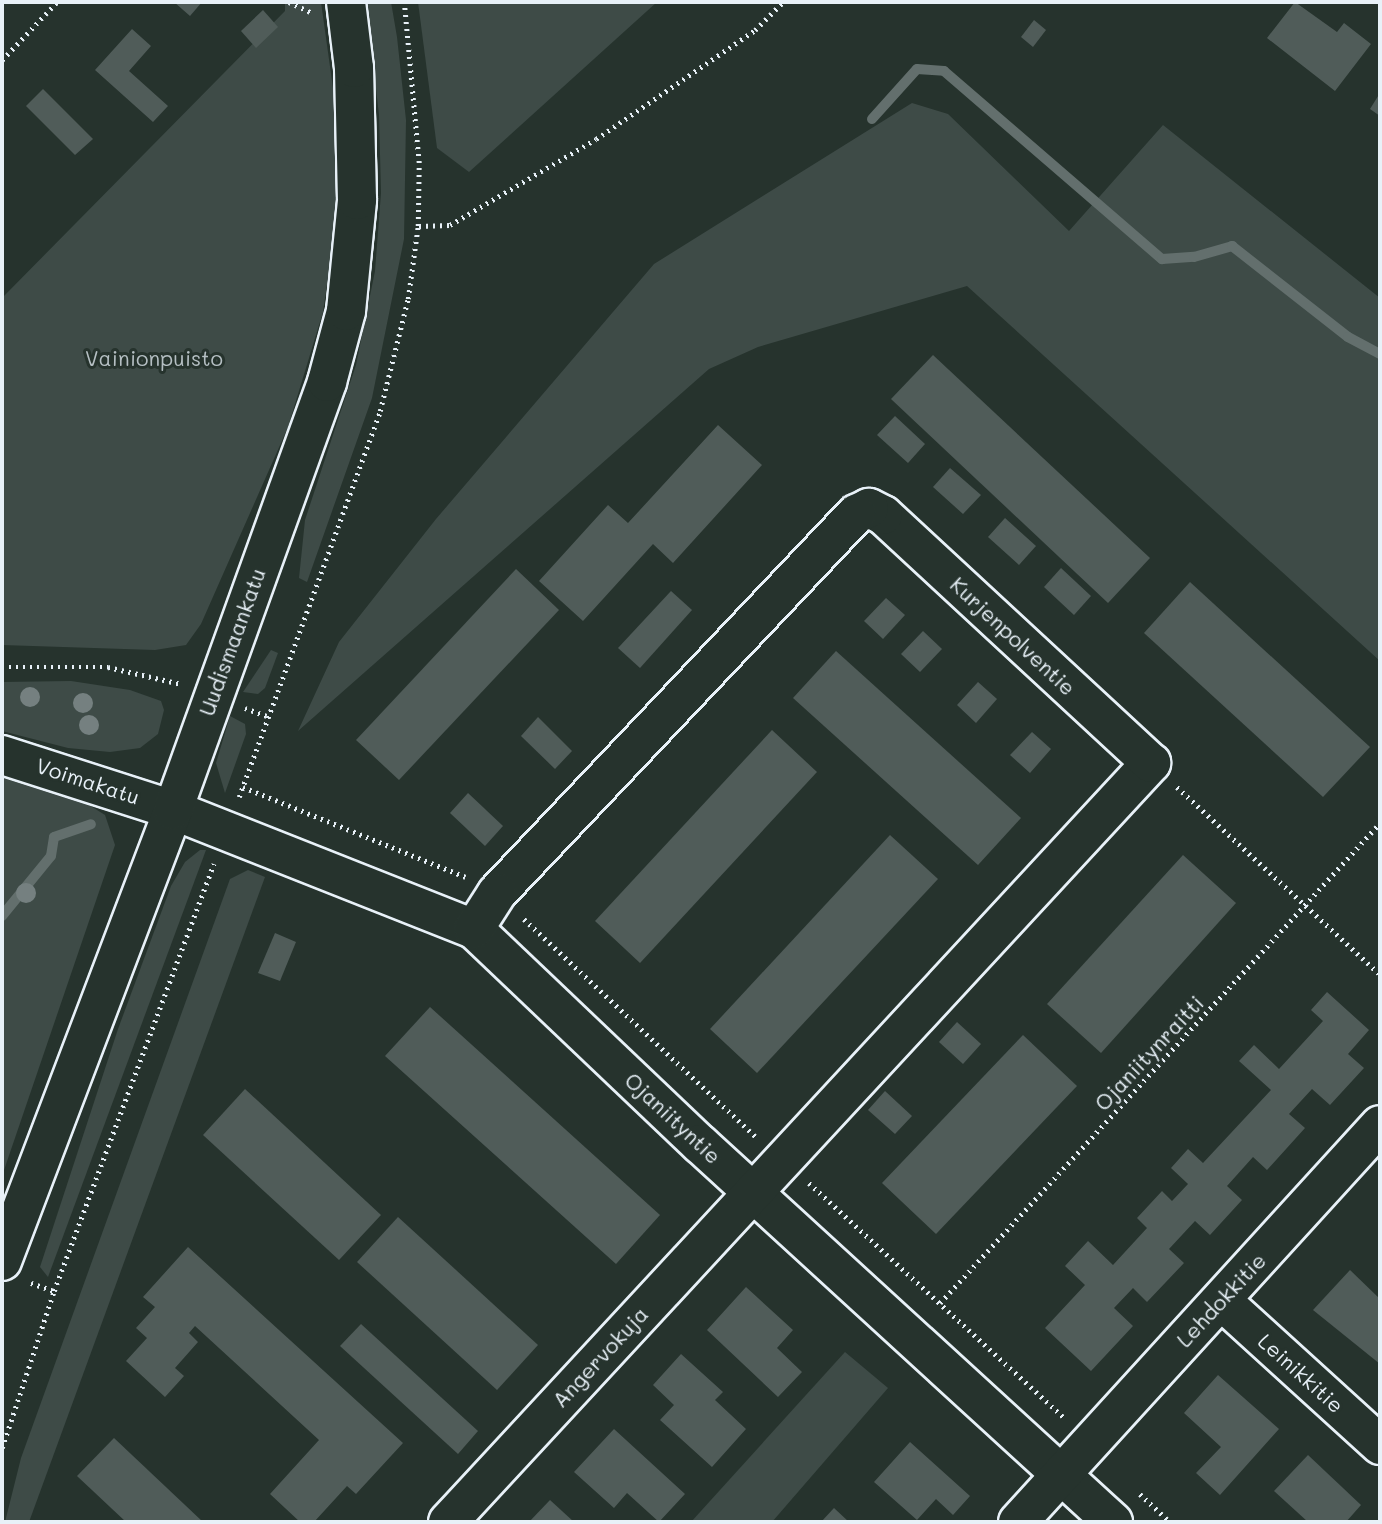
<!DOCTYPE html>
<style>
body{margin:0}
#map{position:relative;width:1382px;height:1524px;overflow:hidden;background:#26332d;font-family:Mali,sans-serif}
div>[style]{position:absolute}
.green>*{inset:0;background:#3e4b47}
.stream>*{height:10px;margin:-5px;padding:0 5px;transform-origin:5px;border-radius:5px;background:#636f6d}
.building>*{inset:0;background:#505c59}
.path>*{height:4.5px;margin-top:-2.25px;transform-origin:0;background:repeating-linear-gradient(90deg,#e8f1f8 0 2px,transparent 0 7px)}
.roads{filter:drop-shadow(2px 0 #e8f1f8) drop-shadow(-2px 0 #e8f1f8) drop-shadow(0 2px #e8f1f8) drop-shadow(0 -2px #e8f1f8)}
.street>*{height:38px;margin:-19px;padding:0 19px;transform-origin:19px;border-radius:19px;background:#26332d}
.secondary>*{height:38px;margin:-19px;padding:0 19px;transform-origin:19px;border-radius:19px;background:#26332d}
.trees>*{width:20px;height:20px;margin:-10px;border-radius:50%;background:#758080}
span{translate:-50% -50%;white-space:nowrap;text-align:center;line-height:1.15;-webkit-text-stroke:6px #26332d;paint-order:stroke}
.park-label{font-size:21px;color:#b5bfc3}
.street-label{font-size:21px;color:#e8f1f8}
.frame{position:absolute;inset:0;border:4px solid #e8f1f8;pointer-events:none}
</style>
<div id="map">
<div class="green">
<i style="clip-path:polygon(285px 2px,321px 2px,338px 124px,336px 222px,323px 312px,288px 427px,201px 624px,186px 645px,155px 650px,2px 645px,2px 298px,285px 11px)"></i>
<i style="clip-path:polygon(366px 2px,391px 2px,397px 37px,406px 120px,404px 239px,372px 398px,307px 582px,299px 578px,305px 520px,356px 365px,375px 271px,381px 193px,379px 115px)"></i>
<i style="clip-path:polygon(418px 2px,657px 2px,469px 172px,437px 148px)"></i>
<i style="clip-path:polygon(912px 103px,948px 114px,1069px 231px,1163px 125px,1380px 298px,1380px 661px,967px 286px,758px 347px,709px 369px,298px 731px,339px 642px,436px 519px,654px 264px)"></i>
<i style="clip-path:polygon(271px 650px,278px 653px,265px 688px,258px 694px,243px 692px)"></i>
<i style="clip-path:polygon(71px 681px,130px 690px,161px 701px,164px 710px,158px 734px,140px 748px,110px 752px,68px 748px,2px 731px,2px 682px)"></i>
<i style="clip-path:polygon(230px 716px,245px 724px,246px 734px,225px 793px,216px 763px)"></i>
<i style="clip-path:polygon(2px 773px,73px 795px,105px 815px,115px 845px,2px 1176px)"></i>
<i style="clip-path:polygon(200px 850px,206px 850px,48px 1277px,40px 1267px,118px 1029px,171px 886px,185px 862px)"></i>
<i style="clip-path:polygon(248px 870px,265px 877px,29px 1522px,5px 1522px,21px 1458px,230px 879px)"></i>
<i style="clip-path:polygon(845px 1352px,888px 1388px,772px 1522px,691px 1522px)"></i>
</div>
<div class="stream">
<i style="left:872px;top:119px;width:67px;rotate:-48deg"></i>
<i style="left:917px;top:69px;width:27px;rotate:4deg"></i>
<i style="left:944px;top:71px;width:288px;rotate:40.8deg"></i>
<i style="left:1162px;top:259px;width:32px;rotate:-4deg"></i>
<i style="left:1194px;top:257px;width:40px;rotate:-16deg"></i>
<i style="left:1232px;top:246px;width:147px;rotate:38.1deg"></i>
<i style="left:1348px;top:337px;width:36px;rotate:28deg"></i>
<i style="left:2px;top:916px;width:77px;rotate:-50.8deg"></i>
<i style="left:51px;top:856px;width:19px;rotate:-81deg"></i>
<i style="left:54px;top:837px;width:39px;rotate:-19deg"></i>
</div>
<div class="building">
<i style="clip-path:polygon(174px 2px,202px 2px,190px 16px)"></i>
<i style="clip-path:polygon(1295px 2px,1337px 32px,1344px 23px,1371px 44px,1335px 91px,1267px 38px)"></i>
<i style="clip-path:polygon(263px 10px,278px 27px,256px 48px,241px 31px)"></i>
<i style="clip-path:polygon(1034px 20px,1046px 30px,1033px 47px,1021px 37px)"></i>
<i style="clip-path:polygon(132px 29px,151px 46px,129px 71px,168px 106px,153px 122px,95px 70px)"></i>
<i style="clip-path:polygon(43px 89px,93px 139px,75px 155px,26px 106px)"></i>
<i style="clip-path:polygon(1380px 93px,1380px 116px,1370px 109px)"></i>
<i style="clip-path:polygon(933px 355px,1150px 558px,1108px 603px,891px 399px)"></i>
<i style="clip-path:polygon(895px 416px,925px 444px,908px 463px,877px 435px)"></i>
<i style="clip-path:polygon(718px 425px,762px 465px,673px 563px,653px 544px,583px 621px,539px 581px,608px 505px,628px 523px)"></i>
<i style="clip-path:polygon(950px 468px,981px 495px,963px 514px,933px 487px)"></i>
<i style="clip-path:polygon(1005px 518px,1036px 546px,1019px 565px,988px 537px)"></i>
<i style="clip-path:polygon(1061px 568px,1091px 596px,1074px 615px,1044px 587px)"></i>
<i style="clip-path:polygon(516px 569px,559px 610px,399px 780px,356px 740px)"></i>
<i style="clip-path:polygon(1190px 582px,1370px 747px,1323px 797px,1144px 633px)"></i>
<i style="clip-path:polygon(671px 591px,692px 610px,640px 668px,618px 648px)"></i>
<i style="clip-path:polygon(886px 598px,905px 615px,883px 639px,864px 621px)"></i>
<i style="clip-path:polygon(923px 631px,942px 649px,920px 672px,901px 654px)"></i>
<i style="clip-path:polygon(836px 651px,1021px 818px,978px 865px,793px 698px)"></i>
<i style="clip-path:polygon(978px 682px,997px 699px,976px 723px,957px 705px)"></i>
<i style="clip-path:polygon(538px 717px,572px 751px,555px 769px,521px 736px)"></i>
<i style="clip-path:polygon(772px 730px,817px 772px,640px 963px,595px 921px)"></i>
<i style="clip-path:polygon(1032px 732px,1051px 749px,1030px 773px,1010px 755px)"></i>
<i style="clip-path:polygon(468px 793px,503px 826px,485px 846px,450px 813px)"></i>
<i style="clip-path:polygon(890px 835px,938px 879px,757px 1073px,710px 1029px)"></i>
<i style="clip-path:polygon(1183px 855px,1236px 903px,1101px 1053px,1047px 1004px)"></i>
<i style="clip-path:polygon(275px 933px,296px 942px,280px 981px,258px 973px)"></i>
<i style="clip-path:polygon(1327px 992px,1369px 1030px,1348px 1054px,1364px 1068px,1330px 1105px,1312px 1089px,1289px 1114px,1305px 1128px,1267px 1170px,1253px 1157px,1227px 1186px,1242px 1200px,1210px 1235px,1195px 1221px,1169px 1249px,1184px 1263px,1147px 1302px,1133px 1288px,1114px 1308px,1133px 1326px,1091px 1371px,1045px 1328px,1085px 1285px,1065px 1266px,1088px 1241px,1113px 1265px,1147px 1228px,1137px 1218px,1162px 1191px,1172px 1201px,1188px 1184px,1171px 1168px,1188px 1149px,1203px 1163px,1271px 1090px,1239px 1061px,1254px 1045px,1279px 1069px,1323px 1021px,1311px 1010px)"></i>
<i style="clip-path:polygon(430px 1007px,660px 1215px,616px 1264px,385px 1056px)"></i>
<i style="clip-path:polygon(957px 1022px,981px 1044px,963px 1064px,939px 1042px)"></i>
<i style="clip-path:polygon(1023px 1035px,1077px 1086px,936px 1234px,882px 1183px)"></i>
<i style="clip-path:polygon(245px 1089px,381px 1215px,339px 1260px,203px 1135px)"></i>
<i style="clip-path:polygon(885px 1091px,912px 1116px,895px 1134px,868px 1110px)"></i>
<i style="clip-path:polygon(398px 1217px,538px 1345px,497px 1390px,357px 1262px)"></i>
<i style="clip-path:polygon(188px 1247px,403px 1443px,356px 1494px,347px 1486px,314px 1522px,300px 1522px,270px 1494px,319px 1440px,195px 1326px,189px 1333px,198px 1342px,175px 1368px,184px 1376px,165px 1397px,126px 1361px,147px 1338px,136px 1328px,155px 1307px,143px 1297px)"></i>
<i style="clip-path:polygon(1350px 1270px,1380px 1299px,1380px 1364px,1313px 1310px)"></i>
<i style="clip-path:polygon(746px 1287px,793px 1330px,777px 1348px,802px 1372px,778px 1397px,707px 1330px)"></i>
<i style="clip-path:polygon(361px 1324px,478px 1431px,458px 1454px,340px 1346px)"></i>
<i style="clip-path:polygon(681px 1354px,723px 1392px,715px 1400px,746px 1429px,712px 1467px,660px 1420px,674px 1405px,653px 1385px)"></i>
<i style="clip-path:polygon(1218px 1375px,1279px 1429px,1220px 1495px,1196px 1473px,1221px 1447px,1184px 1413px)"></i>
<i style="clip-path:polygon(614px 1429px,685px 1494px,659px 1522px,627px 1493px,614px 1508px,574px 1472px)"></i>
<i style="clip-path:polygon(114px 1438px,203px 1522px,126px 1522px,77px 1476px)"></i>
<i style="clip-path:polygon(910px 1442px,970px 1496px,953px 1515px,936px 1499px,917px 1520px,874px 1482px)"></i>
<i style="clip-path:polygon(1308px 1455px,1361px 1505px,1346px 1522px,1308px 1522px,1274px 1491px)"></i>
<i style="clip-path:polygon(550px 1500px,574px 1522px,529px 1522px)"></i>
<i style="clip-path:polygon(834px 1508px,849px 1522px,821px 1522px)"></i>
</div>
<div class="path">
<i style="left:289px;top:2px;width:26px;rotate:25deg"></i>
<i style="left:2px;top:60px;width:80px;rotate:-46.5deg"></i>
<i style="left:419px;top:226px;width:31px;rotate:-2deg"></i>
<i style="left:450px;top:225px;width:169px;rotate:-30.5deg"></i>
<i style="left:596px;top:139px;width:193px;rotate:-34.4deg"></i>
<i style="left:755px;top:30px;width:40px;rotate:-45deg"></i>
<i style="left:2px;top:667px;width:106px"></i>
<i style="left:108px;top:667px;width:75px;rotate:13.1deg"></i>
<i style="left:245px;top:708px;width:23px;rotate:20deg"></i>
<i style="left:243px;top:787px;width:240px;rotate:22deg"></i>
<i style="left:1177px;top:787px;width:276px;rotate:42.7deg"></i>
<i style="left:239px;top:797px;width:411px;rotate:-69.9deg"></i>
<i style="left:380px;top:411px;width:115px;rotate:-76deg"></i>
<i style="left:408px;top:299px;width:74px;rotate:-82.2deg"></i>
<i style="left:418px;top:226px;width:63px;rotate:-89.1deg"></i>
<i style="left:419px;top:163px;width:162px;rotate:-95.3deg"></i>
<i style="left:524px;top:919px;width:320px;rotate:43.2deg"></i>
<i style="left:809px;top:1183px;width:348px;rotate:42.6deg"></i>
<i style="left:31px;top:1283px;width:24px;rotate:19deg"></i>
<i style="left:940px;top:1303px;width:651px;rotate:-47.49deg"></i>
<i style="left:2px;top:1448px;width:165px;rotate:-71.7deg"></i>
<i style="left:54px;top:1291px;width:456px;rotate:-69.5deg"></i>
<i style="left:1140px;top:1494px;width:41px;rotate:43deg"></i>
</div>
<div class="roads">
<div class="street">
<i style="left:173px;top:810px;width:324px;rotate:21.6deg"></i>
<i style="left:474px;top:929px;width:312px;rotate:43.6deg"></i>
<i style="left:700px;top:1144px;width:560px;rotate:42.47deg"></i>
<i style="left:1222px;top:1301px;width:214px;rotate:42.3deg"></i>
<i style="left:448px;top:1522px;width:1035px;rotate:-47.19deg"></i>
<i style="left:1151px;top:763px;width:365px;rotate:-137.2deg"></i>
<i style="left:883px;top:515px;width:16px;rotate:-153deg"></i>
<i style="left:869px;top:508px;width:14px;rotate:155deg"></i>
<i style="left:856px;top:514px;width:522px;rotate:133.45deg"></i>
<i style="left:497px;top:893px;width:43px;rotate:122.6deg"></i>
<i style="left:1018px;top:1522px;width:537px;rotate:-47.64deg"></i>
</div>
<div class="secondary">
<i style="left:2px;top:755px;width:180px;rotate:17.8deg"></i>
<i style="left:2px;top:1261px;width:482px;rotate:-69.2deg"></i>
<i style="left:173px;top:810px;width:455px;rotate:-70.2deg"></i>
<i style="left:327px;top:382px;width:73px;rotate:-75deg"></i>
<i style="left:346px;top:311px;width:112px;rotate:-84.3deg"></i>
<i style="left:357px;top:200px;width:132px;rotate:-91.3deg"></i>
<i style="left:354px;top:68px;width:66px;rotate:-96.9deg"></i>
</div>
</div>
<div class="trees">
<i style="left:30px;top:697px"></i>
<i style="left:83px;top:703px"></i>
<i style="left:89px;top:725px"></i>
<i style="left:26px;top:893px"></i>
</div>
<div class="park-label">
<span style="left:154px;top:358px">Vainionpuisto</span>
</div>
<div class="street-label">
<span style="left:1013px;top:636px;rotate:43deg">Kurjenpolventie</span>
<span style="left:232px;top:642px;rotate:-70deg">Uudismaankatu</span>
<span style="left:88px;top:781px;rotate:18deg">Voimakatu</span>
<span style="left:1149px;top:1053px;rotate:-47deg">Ojaniitynraitti</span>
<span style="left:673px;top:1118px;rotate:43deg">Ojaniityntie</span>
<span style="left:1221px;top:1300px;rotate:-47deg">Lehdokkitie</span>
<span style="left:600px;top:1357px;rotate:-47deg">Angervokuja</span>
<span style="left:1301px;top:1373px;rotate:42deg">Leinikkitie</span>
</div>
<div class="frame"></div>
</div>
